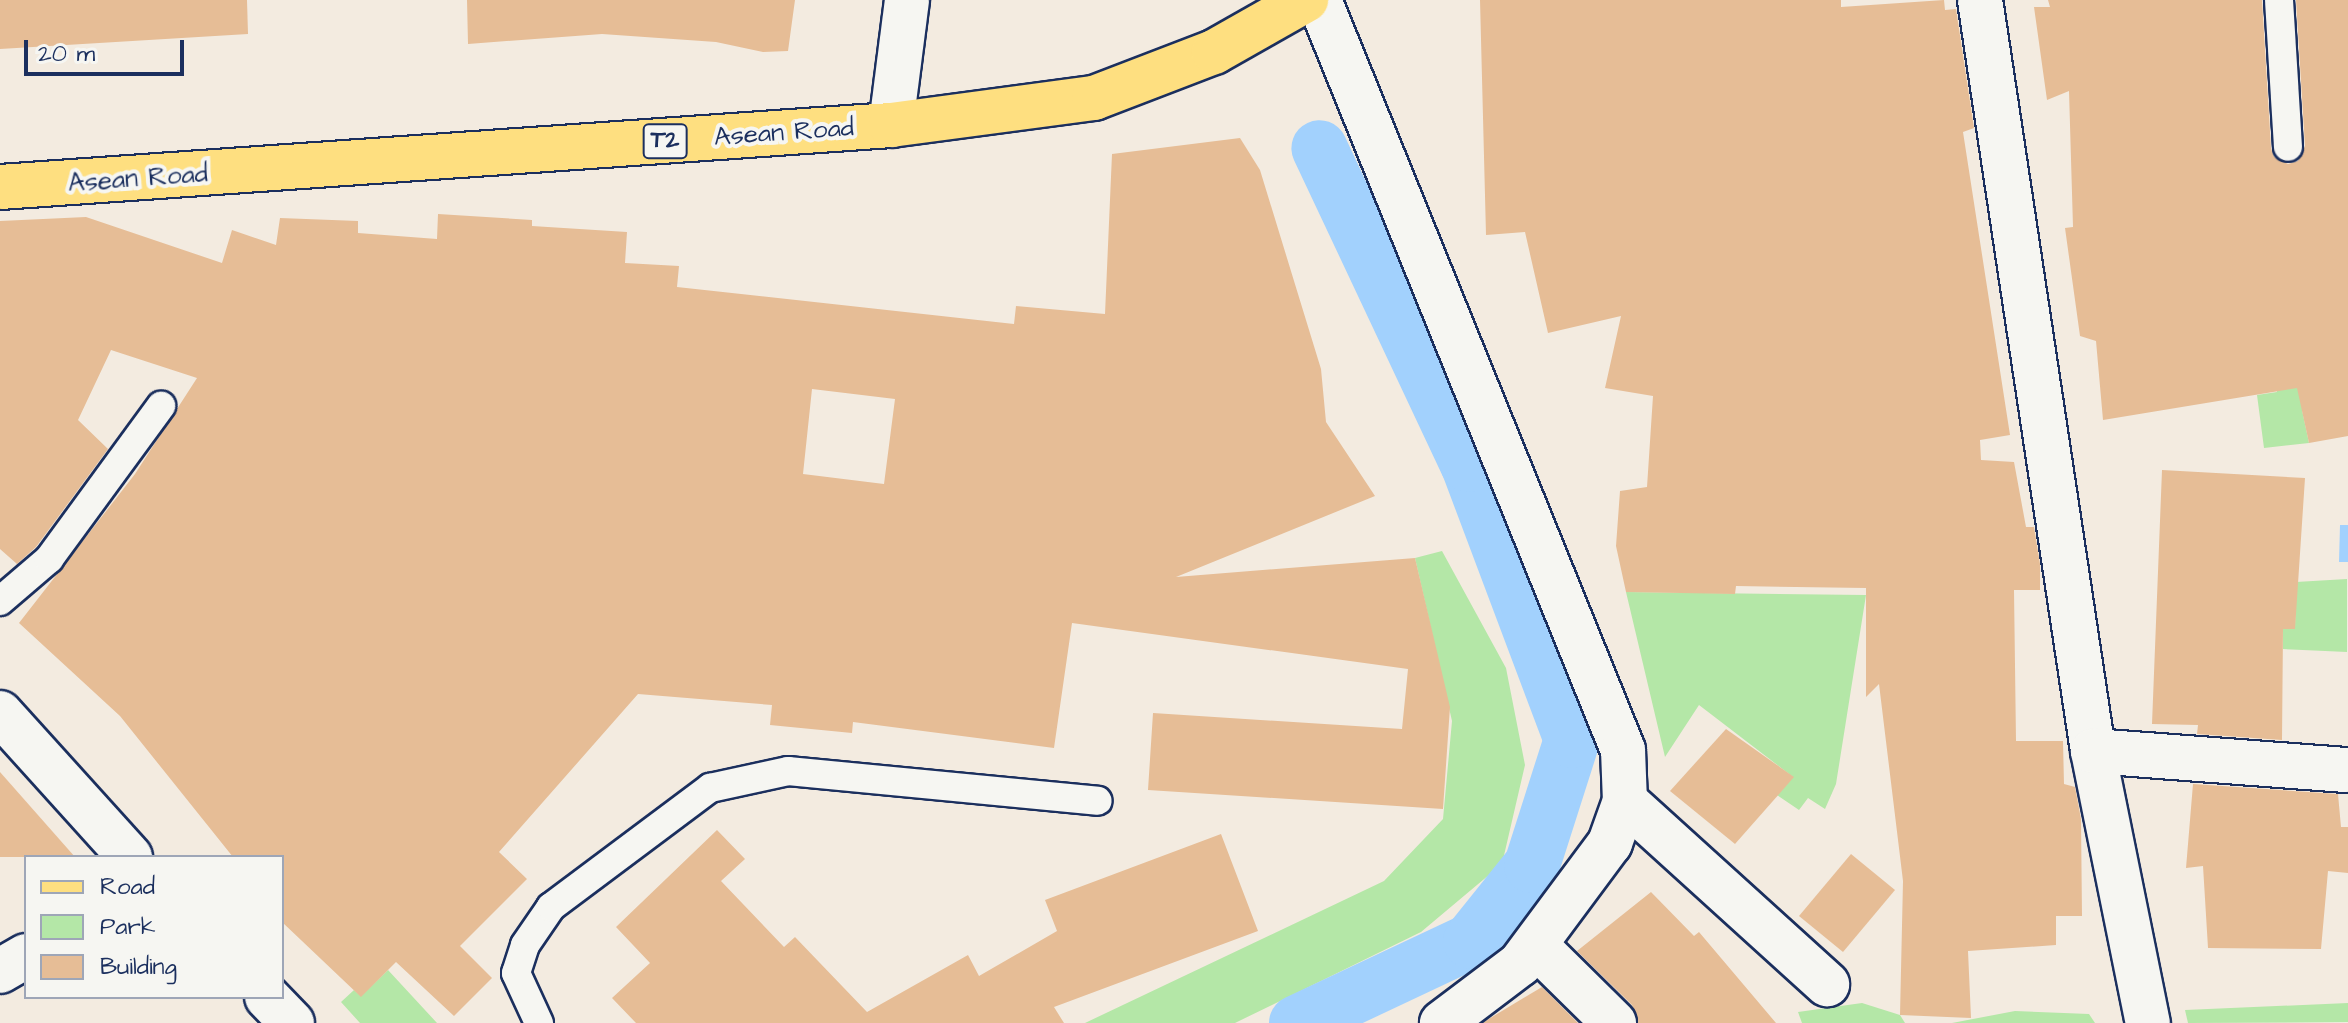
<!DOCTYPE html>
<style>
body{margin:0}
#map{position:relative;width:2348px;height:1023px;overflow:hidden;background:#f3ebe0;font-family:"Architects Daughter",sans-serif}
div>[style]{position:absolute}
.green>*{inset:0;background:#b4e7a7}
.water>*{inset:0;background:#a2d1fd}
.canal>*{height:56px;margin:-28px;padding:0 28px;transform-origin:28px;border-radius:28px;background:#a2d1fd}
.building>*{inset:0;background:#e6bd96}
.roads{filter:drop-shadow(2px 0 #1b2f5e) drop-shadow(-2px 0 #1b2f5e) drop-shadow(0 2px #1b2f5e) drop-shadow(0 -2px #1b2f5e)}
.lane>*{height:28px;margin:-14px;padding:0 14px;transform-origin:14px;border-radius:14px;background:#f6f6f2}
.street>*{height:44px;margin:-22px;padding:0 22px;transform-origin:22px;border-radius:22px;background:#f6f6f2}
.secondary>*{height:44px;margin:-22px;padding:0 22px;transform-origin:22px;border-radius:22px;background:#f6f6f2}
.primary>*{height:44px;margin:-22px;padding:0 22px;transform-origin:22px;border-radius:22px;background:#fedf80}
span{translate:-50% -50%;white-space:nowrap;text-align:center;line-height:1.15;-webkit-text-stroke:8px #f6f6f2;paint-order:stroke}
.shield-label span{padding:2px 6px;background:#f6f6f2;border:2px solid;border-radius:6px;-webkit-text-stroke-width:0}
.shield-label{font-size:24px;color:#1b2f5e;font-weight:700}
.street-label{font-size:26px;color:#1b2f5e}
.legend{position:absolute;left:24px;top:855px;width:260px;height:144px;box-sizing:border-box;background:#f6f6f2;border:2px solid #9ea6b7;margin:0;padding:10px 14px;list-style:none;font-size:24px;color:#1b2f5e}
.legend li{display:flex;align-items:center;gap:16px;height:40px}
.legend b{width:40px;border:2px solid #9ea6b7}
.scale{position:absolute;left:24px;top:40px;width:160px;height:36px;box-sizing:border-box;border:4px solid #1b2f5e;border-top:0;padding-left:10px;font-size:24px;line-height:28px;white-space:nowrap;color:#1b2f5e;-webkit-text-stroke:6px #f6f6f2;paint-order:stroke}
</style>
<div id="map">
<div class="green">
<i style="clip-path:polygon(2266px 324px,2312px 406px,2302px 410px,2309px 443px,2264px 448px,2257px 395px,2277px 392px)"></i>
<i style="clip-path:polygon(1442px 551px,1506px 668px,1525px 765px,1502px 864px,1421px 932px,1235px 1023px,1085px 1023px,1384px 881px,1443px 819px,1452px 721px,1415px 558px)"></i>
<i style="clip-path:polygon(2347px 579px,2347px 652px,2283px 649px,2283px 629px,2295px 628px,2296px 582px)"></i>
<i style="clip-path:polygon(1626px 592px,1866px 595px,1836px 784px,1825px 809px,1808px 798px,1799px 810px,1777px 795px,1793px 777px,1699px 705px,1665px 757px)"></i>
<i style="clip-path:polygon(388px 970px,437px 1023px,360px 1023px,341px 1002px,354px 990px,361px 996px)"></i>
<i style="clip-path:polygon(1862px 1003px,1900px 1015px,1905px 1023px,1802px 1023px,1798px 1012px)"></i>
<i style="clip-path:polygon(2348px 1003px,2348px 1022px,2188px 1023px,2185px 1010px)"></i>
<i style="clip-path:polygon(2015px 1011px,2089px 1014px,2095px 1023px,1952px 1023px)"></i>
</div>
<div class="water">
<i style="clip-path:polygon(2340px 525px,2348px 525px,2348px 562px,2339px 562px)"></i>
</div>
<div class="canal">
<i style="left:1297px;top:1023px;width:192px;rotate:-25.2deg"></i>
<i style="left:1471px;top:941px;width:97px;rotate:-51.2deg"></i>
<i style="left:1532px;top:865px;width:131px;rotate:-72.3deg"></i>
<i style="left:1572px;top:740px;width:295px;rotate:-110.6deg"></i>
<i style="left:1468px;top:464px;width:349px;rotate:-115.2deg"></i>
</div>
<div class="building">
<i style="clip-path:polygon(0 0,247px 0,248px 34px,0 49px)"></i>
<i style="clip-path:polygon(467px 0,795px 0,788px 51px,763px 52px,716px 42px,602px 34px,468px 44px)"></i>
<i style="clip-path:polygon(1480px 0,1841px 0,1841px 7px,1944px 0,1945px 10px,1956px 9px,1974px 128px,1963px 132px,2010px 435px,1980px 440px,1981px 460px,2014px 462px,2026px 527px,2034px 527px,2040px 564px,2040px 590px,2014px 590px,2016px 741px,2063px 741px,2064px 784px,2075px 787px,2081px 819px,2082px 916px,2056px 916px,2056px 945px,1968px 951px,1971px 1018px,1900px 1015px,1903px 881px,1879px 684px,1866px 697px,1866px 588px,1736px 586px,1735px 594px,1626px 592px,1616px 546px,1620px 491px,1647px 487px,1653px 396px,1605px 388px,1621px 316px,1548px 333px,1525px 232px,1486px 235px)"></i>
<i style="clip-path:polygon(2048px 0,2262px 0,2271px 148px,2274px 157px,2288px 164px,2298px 161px,2305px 146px,2296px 0,2348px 0,2348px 436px,2309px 443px,2297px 388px,2103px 420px,2096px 341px,2080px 336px,2065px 228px,2073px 227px,2069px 91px,2047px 100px,2034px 7px,2050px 7px)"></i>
<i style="clip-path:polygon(evenodd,1240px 138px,1260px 170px,1321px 369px,1326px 422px,1375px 496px,1176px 577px,1415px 558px,1450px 707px,1443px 809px,1148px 790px,1153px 713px,1402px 729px,1408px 669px,1072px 623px,1054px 748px,853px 722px,852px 733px,770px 725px,772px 705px,638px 694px,499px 852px,527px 879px,460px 946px,492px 978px,454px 1016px,396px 962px,361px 997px,282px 922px,282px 857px,233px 857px,120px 716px,19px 623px,135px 474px,197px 378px,111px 350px,78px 420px,108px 449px,36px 547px,17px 564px,0 549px,0 221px,86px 217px,222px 263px,232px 230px,276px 245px,280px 218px,358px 221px,358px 233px,437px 239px,438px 214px,532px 220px,532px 226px,627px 232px,625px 263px,679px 266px,677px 287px,1014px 324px,1016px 306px,1105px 314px,1112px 154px,1240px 138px,812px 389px,895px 399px,884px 484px,803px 474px,812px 389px)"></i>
<i style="clip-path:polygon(2162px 470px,2305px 478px,2295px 629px,2283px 629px,2282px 740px,2197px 734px,2198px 725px,2152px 724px)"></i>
<i style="clip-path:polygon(1726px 729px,1794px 777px,1735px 844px,1670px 791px)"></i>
<i style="clip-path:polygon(0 772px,75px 857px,0 857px)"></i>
<i style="clip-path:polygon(2193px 784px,2338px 794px,2341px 827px,2348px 827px,2348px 873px,2328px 871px,2321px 949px,2208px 948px,2203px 866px,2186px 868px)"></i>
<i style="clip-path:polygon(717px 830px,745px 859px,721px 881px,784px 947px,795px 937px,867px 1012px,968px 955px,979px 976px,1057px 931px,1045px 900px,1221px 834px,1258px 931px,1054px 1007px,1064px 1023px,636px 1023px,612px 998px,650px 963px,616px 927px)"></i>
<i style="clip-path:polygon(1851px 854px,1895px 890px,1843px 952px,1799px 916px)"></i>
<i style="clip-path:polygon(1651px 892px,1694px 936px,1699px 932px,1776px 1023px,1638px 1023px,1632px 1005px,1577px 951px)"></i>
<i style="clip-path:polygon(1542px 987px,1578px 1023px,1483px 1023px,1487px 1020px)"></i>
</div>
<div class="roads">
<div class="lane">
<i style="left:2279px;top:0;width:147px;rotate:86.5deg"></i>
<i style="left:0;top:601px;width:65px;rotate:-40.6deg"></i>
<i style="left:49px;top:559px;width:190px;rotate:-53.8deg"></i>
<i style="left:539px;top:1023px;width:55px;rotate:-114.7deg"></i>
<i style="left:516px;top:973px;width:29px;rotate:-72deg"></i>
<i style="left:525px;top:945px;width:46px;rotate:-55.6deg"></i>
<i style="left:551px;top:907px;width:199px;rotate:-36.8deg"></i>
<i style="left:710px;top:788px;width:80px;rotate:-12.3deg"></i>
<i style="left:788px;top:771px;width:311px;rotate:5.5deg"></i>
</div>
<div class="street">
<i style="left:1319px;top:0;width:809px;rotate:67.94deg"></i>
<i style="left:1623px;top:750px;width:51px;rotate:87.8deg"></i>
<i style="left:1625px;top:801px;width:45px;rotate:109.7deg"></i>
<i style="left:1610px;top:843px;width:151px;rotate:126.6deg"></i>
<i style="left:1520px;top:964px;width:98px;rotate:142.9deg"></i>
<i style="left:1980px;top:0;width:759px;rotate:81.44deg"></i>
<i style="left:2093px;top:751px;width:278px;rotate:78.6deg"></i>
<i style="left:891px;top:125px;width:126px;rotate:-82.7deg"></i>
<i style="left:2093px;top:751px;width:256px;rotate:4.3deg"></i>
<i style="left:1625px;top:801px;width:273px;rotate:42.2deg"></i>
<i style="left:1535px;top:945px;width:111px;rotate:44.6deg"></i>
<i style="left:0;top:971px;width:30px;rotate:-30deg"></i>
</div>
<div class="secondary">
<i style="left:0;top:713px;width:194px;rotate:47.9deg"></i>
<i style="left:267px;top:997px;width:36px;rotate:46deg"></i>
</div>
<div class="primary">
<i style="left:0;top:187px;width:893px;rotate:-3.98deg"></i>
<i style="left:891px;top:125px;width:205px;rotate:-7.6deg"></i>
<i style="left:1094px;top:98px;width:129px;rotate:-21deg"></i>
<i style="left:1214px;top:52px;width:106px;rotate:-29.5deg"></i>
</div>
</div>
<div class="shield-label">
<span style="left:665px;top:141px">T2</span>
</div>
<div class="street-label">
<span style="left:784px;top:133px;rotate:-4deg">Asean Road</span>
<span style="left:138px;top:179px;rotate:-4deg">Asean Road</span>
</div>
<ul class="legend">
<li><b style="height:10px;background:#fedf80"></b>Road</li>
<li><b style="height:22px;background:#b4e7a7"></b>Park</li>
<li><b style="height:22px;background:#e6bd96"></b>Building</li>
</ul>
<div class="scale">20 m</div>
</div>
